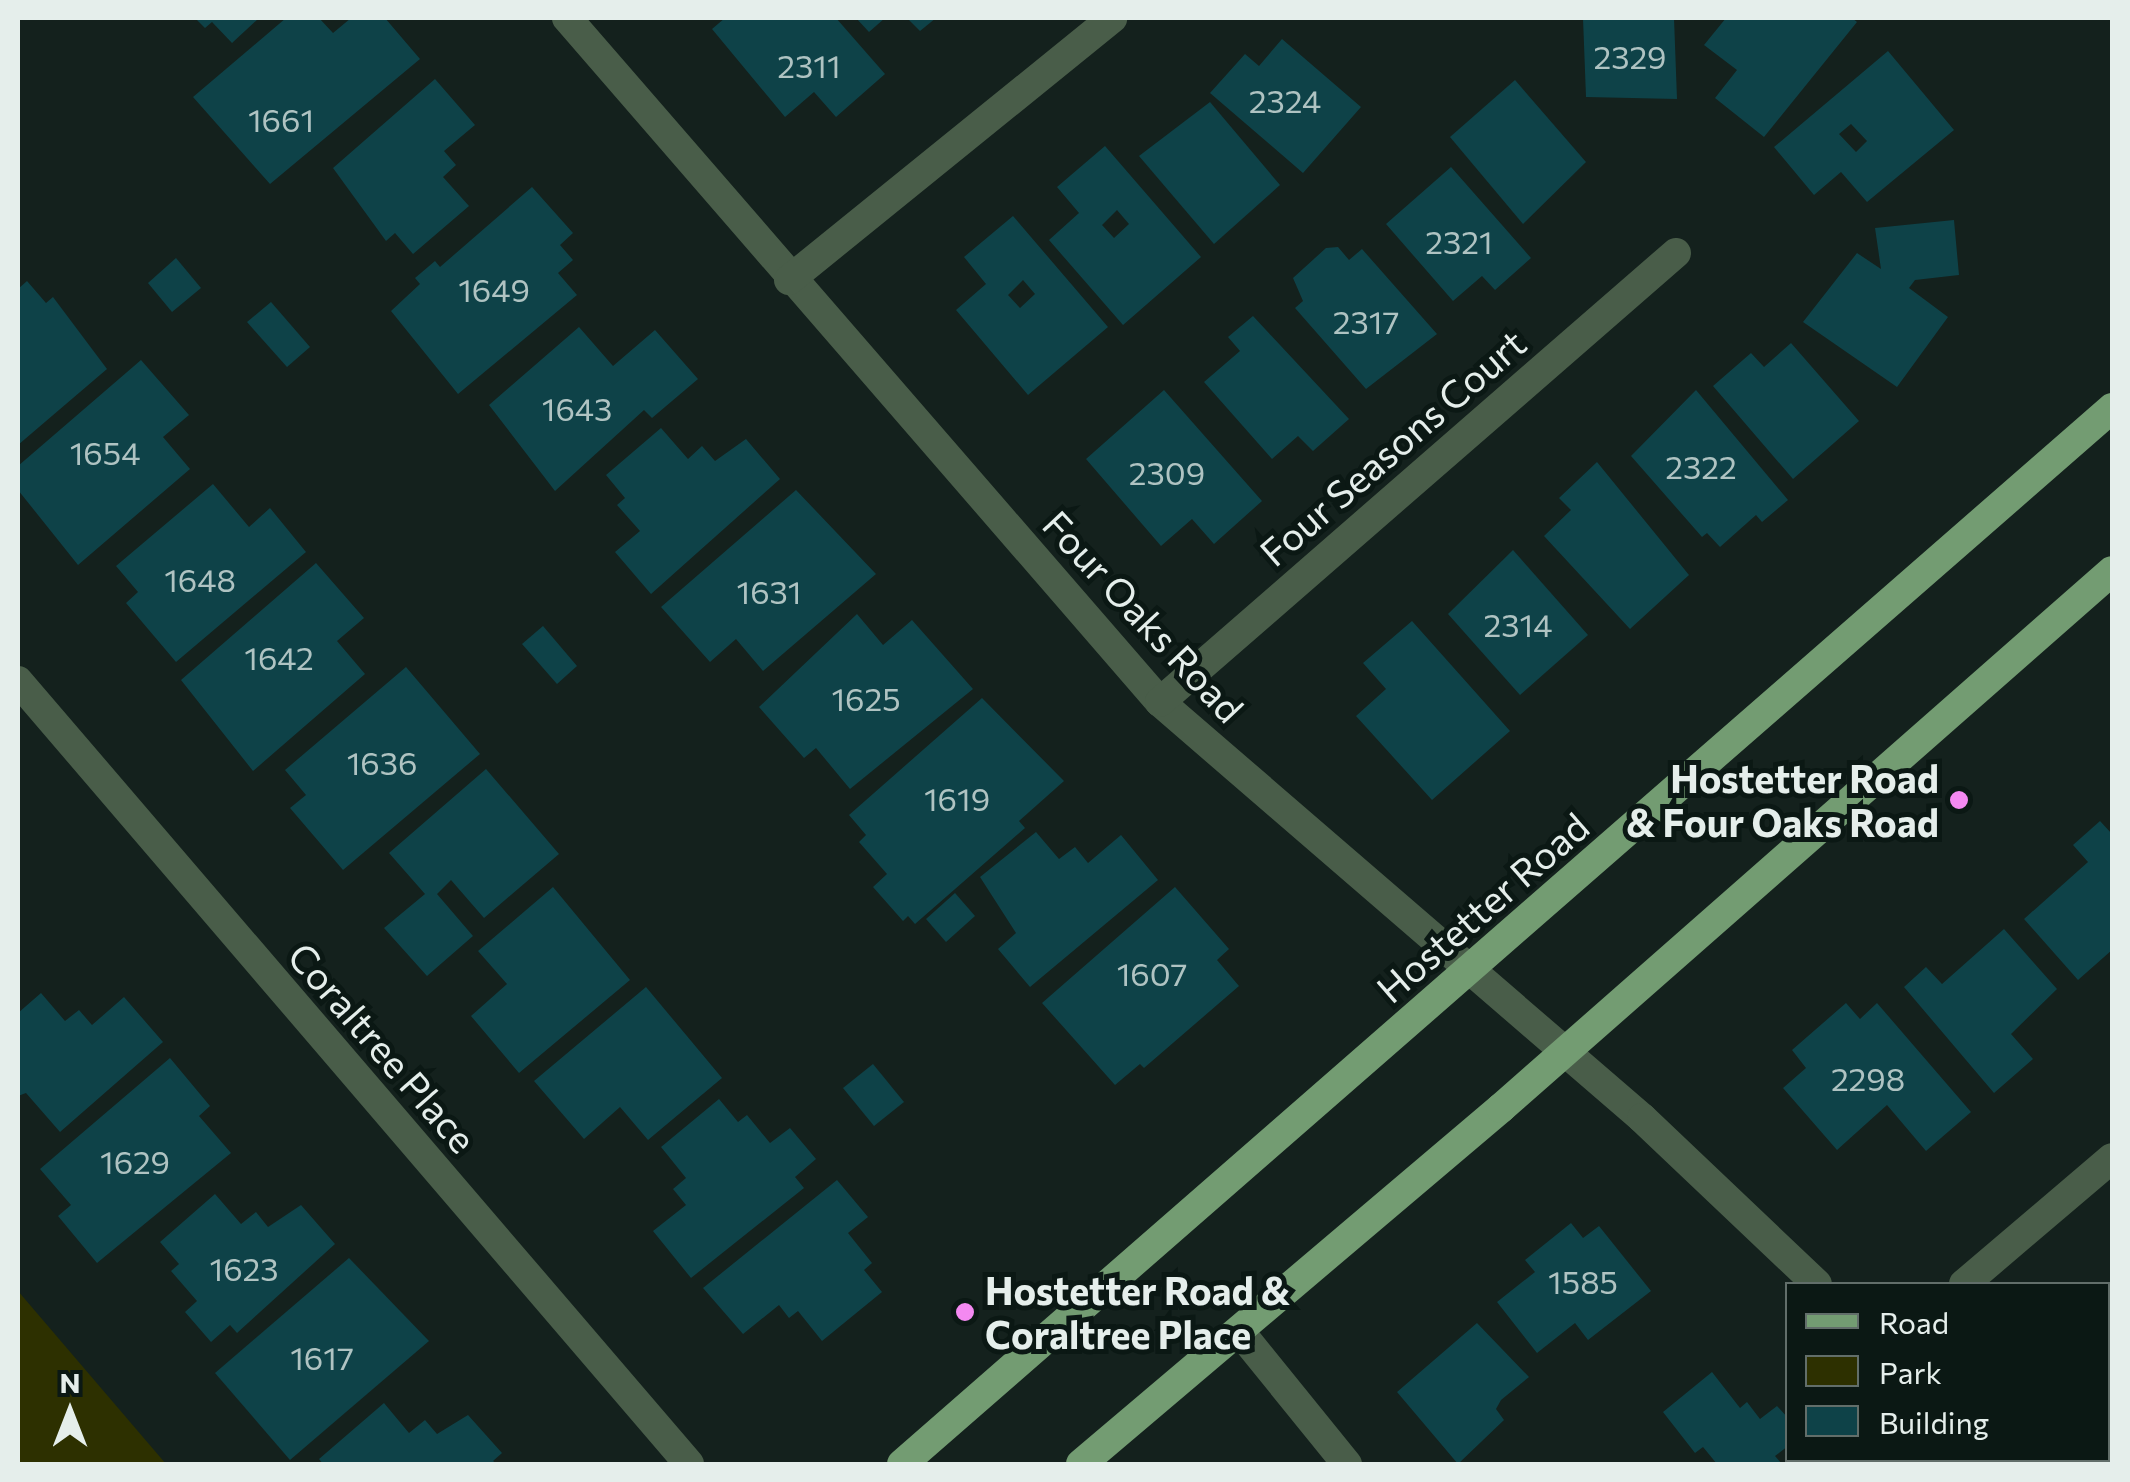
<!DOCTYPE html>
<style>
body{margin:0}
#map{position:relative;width:2130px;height:1482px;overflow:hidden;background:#14211d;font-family:Commissioner,sans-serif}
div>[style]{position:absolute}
.green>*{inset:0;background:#2d3000}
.building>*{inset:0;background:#0e4248}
.minor>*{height:30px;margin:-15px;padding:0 15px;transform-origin:15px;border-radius:15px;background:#495d49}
.major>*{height:30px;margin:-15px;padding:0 15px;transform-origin:15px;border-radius:15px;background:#739c72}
.dots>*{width:28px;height:28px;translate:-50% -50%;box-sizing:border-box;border:5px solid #0b1814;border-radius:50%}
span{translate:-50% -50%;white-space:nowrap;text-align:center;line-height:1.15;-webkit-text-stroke:10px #0b1814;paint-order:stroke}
.number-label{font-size:32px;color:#afc3c2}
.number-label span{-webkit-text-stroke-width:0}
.street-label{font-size:38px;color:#e5eeeb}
.poi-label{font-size:38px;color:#e5eeeb;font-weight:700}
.right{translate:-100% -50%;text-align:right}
.left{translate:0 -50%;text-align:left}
.frame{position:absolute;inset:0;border:20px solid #e5eeeb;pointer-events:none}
.legend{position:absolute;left:1785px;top:1282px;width:325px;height:180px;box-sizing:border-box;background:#0b1814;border:2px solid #626e6a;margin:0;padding:12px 18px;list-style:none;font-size:30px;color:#e5eeeb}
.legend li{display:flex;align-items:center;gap:20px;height:50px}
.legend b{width:50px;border:2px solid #626e6a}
.north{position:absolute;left:20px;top:1362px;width:100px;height:100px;-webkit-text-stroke:8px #0b1814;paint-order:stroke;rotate:0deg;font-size:28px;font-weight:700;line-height:40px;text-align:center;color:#e5eeeb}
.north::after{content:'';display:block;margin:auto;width:35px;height:45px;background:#e5eeeb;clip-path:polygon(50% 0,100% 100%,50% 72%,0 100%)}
</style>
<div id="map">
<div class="green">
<i style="clip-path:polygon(18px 1291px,166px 1464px,18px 1464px)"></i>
</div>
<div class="building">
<i style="clip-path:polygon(195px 18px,259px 18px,232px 43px,212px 22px,205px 28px)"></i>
<i style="clip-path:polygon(286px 18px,319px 18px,333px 33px,351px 18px,385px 18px,420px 59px,270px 184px,193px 97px)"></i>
<i style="clip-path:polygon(725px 18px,836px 18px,885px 74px,836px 117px,814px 92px,785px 117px,712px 29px)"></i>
<i style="clip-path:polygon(856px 18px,885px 18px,869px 32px)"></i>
<i style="clip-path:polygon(907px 18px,936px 18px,920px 31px)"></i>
<i style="clip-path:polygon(1583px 18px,1674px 18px,1677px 99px,1586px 97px)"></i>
<i style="clip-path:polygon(1726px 18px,1852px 18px,1857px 22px,1764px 137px,1715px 98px,1737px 70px,1704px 45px)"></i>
<i style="clip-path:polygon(1282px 39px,1361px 107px,1303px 173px,1210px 93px,1245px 54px,1259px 66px)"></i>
<i style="clip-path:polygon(evenodd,1888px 51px,1954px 130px,1867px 202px,1841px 172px,1814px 195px,1774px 147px,1888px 51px,1851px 124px,1867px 141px,1856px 152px,1839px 134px,1851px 124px)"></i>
<i style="clip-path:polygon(435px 79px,475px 125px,444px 151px,456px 165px,443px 177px,469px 206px,413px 254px,395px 233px,386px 241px,333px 168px)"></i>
<i style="clip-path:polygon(1515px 80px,1586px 162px,1523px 224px,1450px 137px)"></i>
<i style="clip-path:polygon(1210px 102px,1280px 185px,1214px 244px,1139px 156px)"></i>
<i style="clip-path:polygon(evenodd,1105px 146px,1201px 257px,1123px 325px,1049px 240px,1079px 213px,1057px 187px,1105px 146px,1117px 210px,1129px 224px,1114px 238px,1102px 225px,1117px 210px)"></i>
<i style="clip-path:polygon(1451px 167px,1531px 258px,1495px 290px,1482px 276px,1453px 301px,1386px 224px)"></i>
<i style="clip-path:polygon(532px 187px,573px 233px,560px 245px,573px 260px,558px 273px,577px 295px,458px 394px,391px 311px,420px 284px,415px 278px,435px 261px,440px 267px)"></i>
<i style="clip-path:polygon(evenodd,1013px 216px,1108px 327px,1028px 395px,956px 310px,986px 284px,964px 257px,1013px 216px,1023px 280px,1035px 294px,1020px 308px,1008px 295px,1023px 280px)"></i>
<i style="clip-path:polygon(1954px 220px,1959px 275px,1915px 280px,1909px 288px,1948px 317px,1897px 387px,1803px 322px,1857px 253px,1881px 269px,1875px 228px)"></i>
<i style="clip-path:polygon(1338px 247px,1349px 260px,1362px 249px,1437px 334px,1366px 389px,1295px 308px,1303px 301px,1293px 278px,1326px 248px)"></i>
<i style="clip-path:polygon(176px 258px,201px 288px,172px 312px,148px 283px)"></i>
<i style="clip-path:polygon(27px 281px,46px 303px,53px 297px,107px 369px,18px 445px,18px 289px)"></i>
<i style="clip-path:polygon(271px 302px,310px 347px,287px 367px,247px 322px)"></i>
<i style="clip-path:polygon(1253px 316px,1349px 419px,1313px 451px,1298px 436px,1272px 459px,1204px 382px,1240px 351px,1228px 337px)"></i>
<i style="clip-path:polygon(579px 327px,613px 366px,655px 330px,698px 379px,652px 418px,644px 410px,555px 491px,489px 405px)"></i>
<i style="clip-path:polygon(1791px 343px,1859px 421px,1793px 479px,1713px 386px,1751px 353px,1764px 367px)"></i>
<i style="clip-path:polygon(141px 360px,189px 415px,163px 437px,190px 469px,78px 565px,18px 490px,18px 466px)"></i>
<i style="clip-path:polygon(1164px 390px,1262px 501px,1214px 544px,1192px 519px,1161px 546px,1086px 459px)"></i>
<i style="clip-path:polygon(1696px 390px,1788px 500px,1762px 522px,1756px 515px,1720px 547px,1707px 533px,1702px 537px,1631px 456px)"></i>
<i style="clip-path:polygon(661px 428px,688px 459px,702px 446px,715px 461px,746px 439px,780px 479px,651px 594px,615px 552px,640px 531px,617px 505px,625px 498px,606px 475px)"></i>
<i style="clip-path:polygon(1597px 462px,1689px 575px,1630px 629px,1544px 536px,1571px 510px,1559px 498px)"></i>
<i style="clip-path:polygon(213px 484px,249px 527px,270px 508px,306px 552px,176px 662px,126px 603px,138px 592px,116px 566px)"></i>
<i style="clip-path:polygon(796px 490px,876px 574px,763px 671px,736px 639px,710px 662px,661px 607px)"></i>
<i style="clip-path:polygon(1513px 550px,1588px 635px,1520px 695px,1448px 614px)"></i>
<i style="clip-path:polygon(316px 563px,364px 618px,337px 641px,365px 674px,253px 771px,181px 680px)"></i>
<i style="clip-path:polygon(857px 614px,883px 645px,912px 620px,973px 689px,850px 789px,816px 748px,804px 758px,759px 707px)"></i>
<i style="clip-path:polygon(1412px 621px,1510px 731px,1432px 800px,1356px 716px,1386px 689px,1363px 663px)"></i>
<i style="clip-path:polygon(543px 626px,577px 666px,557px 684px,522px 644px)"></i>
<i style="clip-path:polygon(406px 667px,480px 754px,343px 870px,290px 808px,306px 795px,285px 770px)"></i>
<i style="clip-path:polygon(982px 698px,1064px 781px,1019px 821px,1025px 828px,915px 924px,908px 916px,903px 921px,873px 887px,887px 874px,859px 842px,866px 835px,849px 815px)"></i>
<i style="clip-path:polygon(486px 769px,559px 854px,484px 918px,451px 880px,437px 894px,473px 936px,427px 976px,384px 928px,425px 894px,389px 853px)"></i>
<i style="clip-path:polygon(2100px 821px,2112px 834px,2112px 950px,2078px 980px,2024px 919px,2088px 862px,2073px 845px)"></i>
<i style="clip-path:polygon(1036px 832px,1059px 859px,1075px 847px,1088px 863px,1121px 835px,1158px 880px,1030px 987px,998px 949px,1016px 933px,980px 877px)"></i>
<i style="clip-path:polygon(553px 887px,630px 980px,519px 1073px,471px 1016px,507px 984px,478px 951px)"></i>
<i style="clip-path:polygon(1175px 887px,1229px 949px,1217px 960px,1239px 986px,1144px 1068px,1140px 1064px,1115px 1085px,1042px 1003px)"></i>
<i style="clip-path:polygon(955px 893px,975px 916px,946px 942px,926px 919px)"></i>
<i style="clip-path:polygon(2004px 929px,2057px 989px,2011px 1034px,2033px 1059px,1994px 1093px,1904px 987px,1926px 967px,1942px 984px)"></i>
<i style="clip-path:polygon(646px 987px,722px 1078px,648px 1140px,620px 1107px,584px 1139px,534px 1081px)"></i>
<i style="clip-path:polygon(41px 993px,65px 1021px,79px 1010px,92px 1025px,124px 997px,163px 1042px,60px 1132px,26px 1093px,18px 1096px,18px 1013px)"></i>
<i style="clip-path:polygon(1846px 1003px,1860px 1019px,1877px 1003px,1971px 1112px,1926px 1151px,1887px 1105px,1837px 1150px,1783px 1088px,1806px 1068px,1792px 1050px)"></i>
<i style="clip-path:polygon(170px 1058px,210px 1106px,199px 1116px,231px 1153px,97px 1263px,58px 1216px,71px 1205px,40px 1169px)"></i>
<i style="clip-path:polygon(873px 1064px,904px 1102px,874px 1126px,843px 1088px)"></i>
<i style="clip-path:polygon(719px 1099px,738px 1122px,747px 1115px,770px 1143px,790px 1128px,816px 1159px,795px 1177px,804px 1188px,691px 1278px,653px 1231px,686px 1205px,673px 1189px,686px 1178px,661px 1147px)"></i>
<i style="clip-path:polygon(837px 1180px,868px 1217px,848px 1233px,872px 1263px,864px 1270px,882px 1292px,822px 1341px,798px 1311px,789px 1318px,779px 1305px,743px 1334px,703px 1288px)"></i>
<i style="clip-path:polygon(215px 1194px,241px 1224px,256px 1212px,268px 1227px,301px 1205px,335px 1244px,237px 1333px,230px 1325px,211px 1342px,185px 1312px,197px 1301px,171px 1271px,179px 1264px,160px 1242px)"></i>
<i style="clip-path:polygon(1571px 1223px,1583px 1238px,1599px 1226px,1651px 1291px,1588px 1340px,1575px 1323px,1537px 1353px,1497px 1302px,1535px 1272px,1525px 1260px)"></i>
<i style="clip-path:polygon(349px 1258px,429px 1341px,290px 1460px,215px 1373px)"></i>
<i style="clip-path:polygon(1477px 1323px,1529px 1377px,1501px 1400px,1496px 1409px,1504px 1420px,1458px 1464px,1397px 1392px)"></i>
<i style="clip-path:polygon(2112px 1354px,2112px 1447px,2108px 1441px)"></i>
<i style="clip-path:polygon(1712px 1372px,1740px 1408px,1747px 1402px,1760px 1419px,1777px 1406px,1788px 1418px,1788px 1446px,1775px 1456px,1782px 1464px,1717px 1464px,1703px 1447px,1695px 1453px,1663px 1412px)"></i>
<i style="clip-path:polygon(384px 1403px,409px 1433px,425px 1420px,437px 1434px,468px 1415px,502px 1453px,493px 1461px,497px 1464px,323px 1464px,319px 1459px)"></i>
</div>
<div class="minor">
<i style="left:567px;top:18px;width:905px;rotate:49.08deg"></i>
<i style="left:1160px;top:702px;width:637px;rotate:40.8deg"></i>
<i style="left:1642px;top:1118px;width:241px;rotate:43.5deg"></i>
<i style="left:789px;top:280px;width:416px;rotate:-39deg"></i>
<i style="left:18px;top:681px;width:1031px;rotate:49.4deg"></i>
<i style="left:1160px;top:702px;width:684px;rotate:-41.03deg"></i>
<i style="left:1964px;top:1284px;width:194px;rotate:-40.4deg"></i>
<i style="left:1240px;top:1332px;width:170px;rotate:51deg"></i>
<i style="left:1979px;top:1460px;width:6px;rotate:45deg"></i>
</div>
<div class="major">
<i style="left:902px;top:1464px;width:1606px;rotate:-41.11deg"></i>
<i style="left:1081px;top:1464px;width:551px;rotate:-40.29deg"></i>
<i style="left:1501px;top:1108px;width:813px;rotate:-41.31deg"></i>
</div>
<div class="dots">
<i style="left:1959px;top:800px;background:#f489f1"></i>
<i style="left:965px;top:1312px;background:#f489f1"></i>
</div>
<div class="number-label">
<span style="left:1630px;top:56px">2329</span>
<span style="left:809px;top:65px">2311</span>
<span style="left:1285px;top:100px">2324</span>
<span style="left:281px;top:119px">1661</span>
<span style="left:1459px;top:241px">2321</span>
<span style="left:494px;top:289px">1649</span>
<span style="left:1366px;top:321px">2317</span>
<span style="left:577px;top:408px">1643</span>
<span style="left:105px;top:452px">1654</span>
<span style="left:1701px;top:466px">2322</span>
<span style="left:1167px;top:472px">2309</span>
<span style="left:200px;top:579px">1648</span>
<span style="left:769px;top:591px">1631</span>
<span style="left:1518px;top:624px">2314</span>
<span style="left:279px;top:657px">1642</span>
<span style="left:866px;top:698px">1625</span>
<span style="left:382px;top:762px">1636</span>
<span style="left:957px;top:798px">1619</span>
<span style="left:1152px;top:973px">1607</span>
<span style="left:1868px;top:1078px">2298</span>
<span style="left:135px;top:1161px">1629</span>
<span style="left:244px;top:1268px">1623</span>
<span style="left:1583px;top:1281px">1585</span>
<span style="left:322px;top:1357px">1617</span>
</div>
<div class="street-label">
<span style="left:1392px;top:447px;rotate:-41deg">Four Seasons Court</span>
<span style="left:1144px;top:616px;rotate:47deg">Four Oaks Road</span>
<span style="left:1482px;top:907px;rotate:-41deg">Hostetter Road</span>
<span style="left:383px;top:1047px;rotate:49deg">Coraltree Place</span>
</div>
<div class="poi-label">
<span class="right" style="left:1939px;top:800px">Hostetter Road<br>&amp; Four Oaks Road</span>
<span class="left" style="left:985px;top:1312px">Hostetter Road &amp;<br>Coraltree Place</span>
</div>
<div class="frame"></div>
<ul class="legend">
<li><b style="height:12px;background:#739c72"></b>Road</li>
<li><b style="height:28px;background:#2d3000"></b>Park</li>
<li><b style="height:28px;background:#0e4248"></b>Building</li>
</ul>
<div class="north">N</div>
</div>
